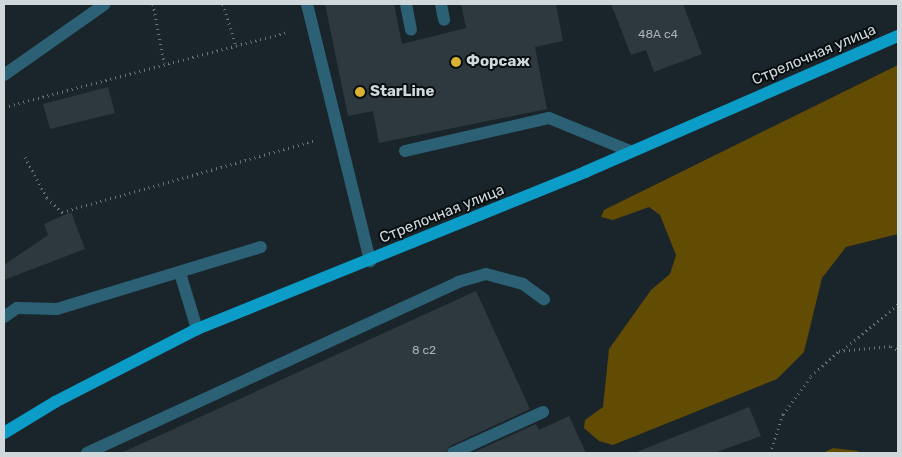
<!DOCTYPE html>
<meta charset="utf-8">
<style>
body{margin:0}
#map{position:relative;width:902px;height:457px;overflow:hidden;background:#19252a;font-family:Rubik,sans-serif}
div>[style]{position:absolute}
.forest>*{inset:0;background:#624c04}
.building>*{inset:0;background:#2e393f}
.path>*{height:3px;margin-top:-1.5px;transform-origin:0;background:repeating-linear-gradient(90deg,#697377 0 1px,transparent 0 5px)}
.minor>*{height:12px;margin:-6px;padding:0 6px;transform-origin:6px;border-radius:6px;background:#2b6075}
.major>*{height:12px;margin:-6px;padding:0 6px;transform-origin:6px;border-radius:6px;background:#0b9cc8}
.dots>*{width:14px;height:14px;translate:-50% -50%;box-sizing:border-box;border:2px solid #080d0f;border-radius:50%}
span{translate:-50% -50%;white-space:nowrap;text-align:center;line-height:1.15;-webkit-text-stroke:4px #080d0f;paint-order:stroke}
.number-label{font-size:12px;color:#a8b0b4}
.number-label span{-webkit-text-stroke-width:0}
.street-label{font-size:15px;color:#d1d8db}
.poi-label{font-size:15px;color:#d1d8db;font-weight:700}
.left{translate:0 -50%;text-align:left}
.frame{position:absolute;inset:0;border:5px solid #d1d8db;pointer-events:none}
</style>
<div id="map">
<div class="forest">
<i style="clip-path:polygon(898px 65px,898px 234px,846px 247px,822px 278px,804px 352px,777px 379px,613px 445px,599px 441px,584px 428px,585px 420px,603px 407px,609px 349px,651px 290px,670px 274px,676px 255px,660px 215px,649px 207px,613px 220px,601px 217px,604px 210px)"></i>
<i style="clip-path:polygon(833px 448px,858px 451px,859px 453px,823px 453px)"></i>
</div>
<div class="building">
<i style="clip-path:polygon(325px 4px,394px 4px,402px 44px,466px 28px,461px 4px,556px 4px,563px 41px,535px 47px,547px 109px,379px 143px,373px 111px,348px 116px)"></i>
<i style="clip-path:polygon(611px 4px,683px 4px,702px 54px,654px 72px,646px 50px,631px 55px)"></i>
<i style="clip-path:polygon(108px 87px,115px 113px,50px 129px,43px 104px)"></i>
<i style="clip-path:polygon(71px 212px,85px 249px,4px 280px,4px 265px,48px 235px,44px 224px)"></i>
<i style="clip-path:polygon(476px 291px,530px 409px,450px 446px,445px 453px,121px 453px)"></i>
<i style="clip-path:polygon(749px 407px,761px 436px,714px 453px,634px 453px)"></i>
<i style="clip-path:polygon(569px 416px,586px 453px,472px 453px,536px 424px,539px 430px)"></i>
</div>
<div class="path">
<i style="left:153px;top:4px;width:60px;rotate:79.4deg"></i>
<i style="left:223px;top:4px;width:44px;rotate:72.8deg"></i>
<i style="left:4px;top:107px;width:294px;rotate:-14.8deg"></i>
<i style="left:25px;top:157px;width:47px;rotate:61.8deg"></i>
<i style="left:47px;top:198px;width:21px;rotate:43deg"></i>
<i style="left:62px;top:212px;width:264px;rotate:-15.8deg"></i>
<i style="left:843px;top:350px;width:72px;rotate:-39.9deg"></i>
<i style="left:770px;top:453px;width:41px;rotate:-71.6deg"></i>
<i style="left:783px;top:414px;width:47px;rotate:-53.6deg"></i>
<i style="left:811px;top:376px;width:38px;rotate:-42deg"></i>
<i style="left:839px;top:351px;width:52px;rotate:-5.5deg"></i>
<i style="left:891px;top:346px;width:8px;rotate:30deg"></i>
</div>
<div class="minor">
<i style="left:307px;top:4px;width:265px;rotate:76.2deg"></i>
<i style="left:406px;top:4px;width:26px;rotate:79deg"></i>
<i style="left:441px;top:4px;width:16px;rotate:79deg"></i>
<i style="left:4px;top:75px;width:123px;rotate:-35.1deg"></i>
<i style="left:405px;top:151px;width:148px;rotate:-12.9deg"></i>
<i style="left:549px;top:118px;width:87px;rotate:22.2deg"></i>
<i style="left:180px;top:273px;width:59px;rotate:73.1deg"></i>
<i style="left:4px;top:317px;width:16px;rotate:-35deg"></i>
<i style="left:17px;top:308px;width:40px;rotate:1.4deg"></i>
<i style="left:57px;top:309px;width:213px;rotate:-16.9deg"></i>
<i style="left:87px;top:453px;width:409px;rotate:-24.7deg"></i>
<i style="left:458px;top:282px;width:29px;rotate:-16deg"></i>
<i style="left:486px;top:274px;width:38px;rotate:15deg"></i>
<i style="left:523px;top:284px;width:26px;rotate:36deg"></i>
<i style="left:453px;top:453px;width:99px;rotate:-24.5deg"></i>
</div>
<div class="major">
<i style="left:4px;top:433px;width:60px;rotate:-31.3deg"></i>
<i style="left:55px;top:402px;width:160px;rotate:-27.2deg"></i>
<i style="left:197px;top:329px;width:419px;rotate:-22deg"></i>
<i style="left:585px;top:172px;width:341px;rotate:-23.5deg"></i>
</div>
<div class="dots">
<i style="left:456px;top:62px;background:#dcb233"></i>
<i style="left:360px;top:92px;background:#dcb233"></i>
</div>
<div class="number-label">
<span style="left:658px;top:35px">48А с4</span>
<span style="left:424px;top:351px">8 с2</span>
</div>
<div class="street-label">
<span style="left:814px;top:55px;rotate:-23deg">Стрелочная улица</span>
<span style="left:442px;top:214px;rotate:-22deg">Стрелочная улица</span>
</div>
<div class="poi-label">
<span class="left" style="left:466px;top:62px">Форсаж</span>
<span class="left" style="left:370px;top:92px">StarLine</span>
</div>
<div class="frame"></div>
</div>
